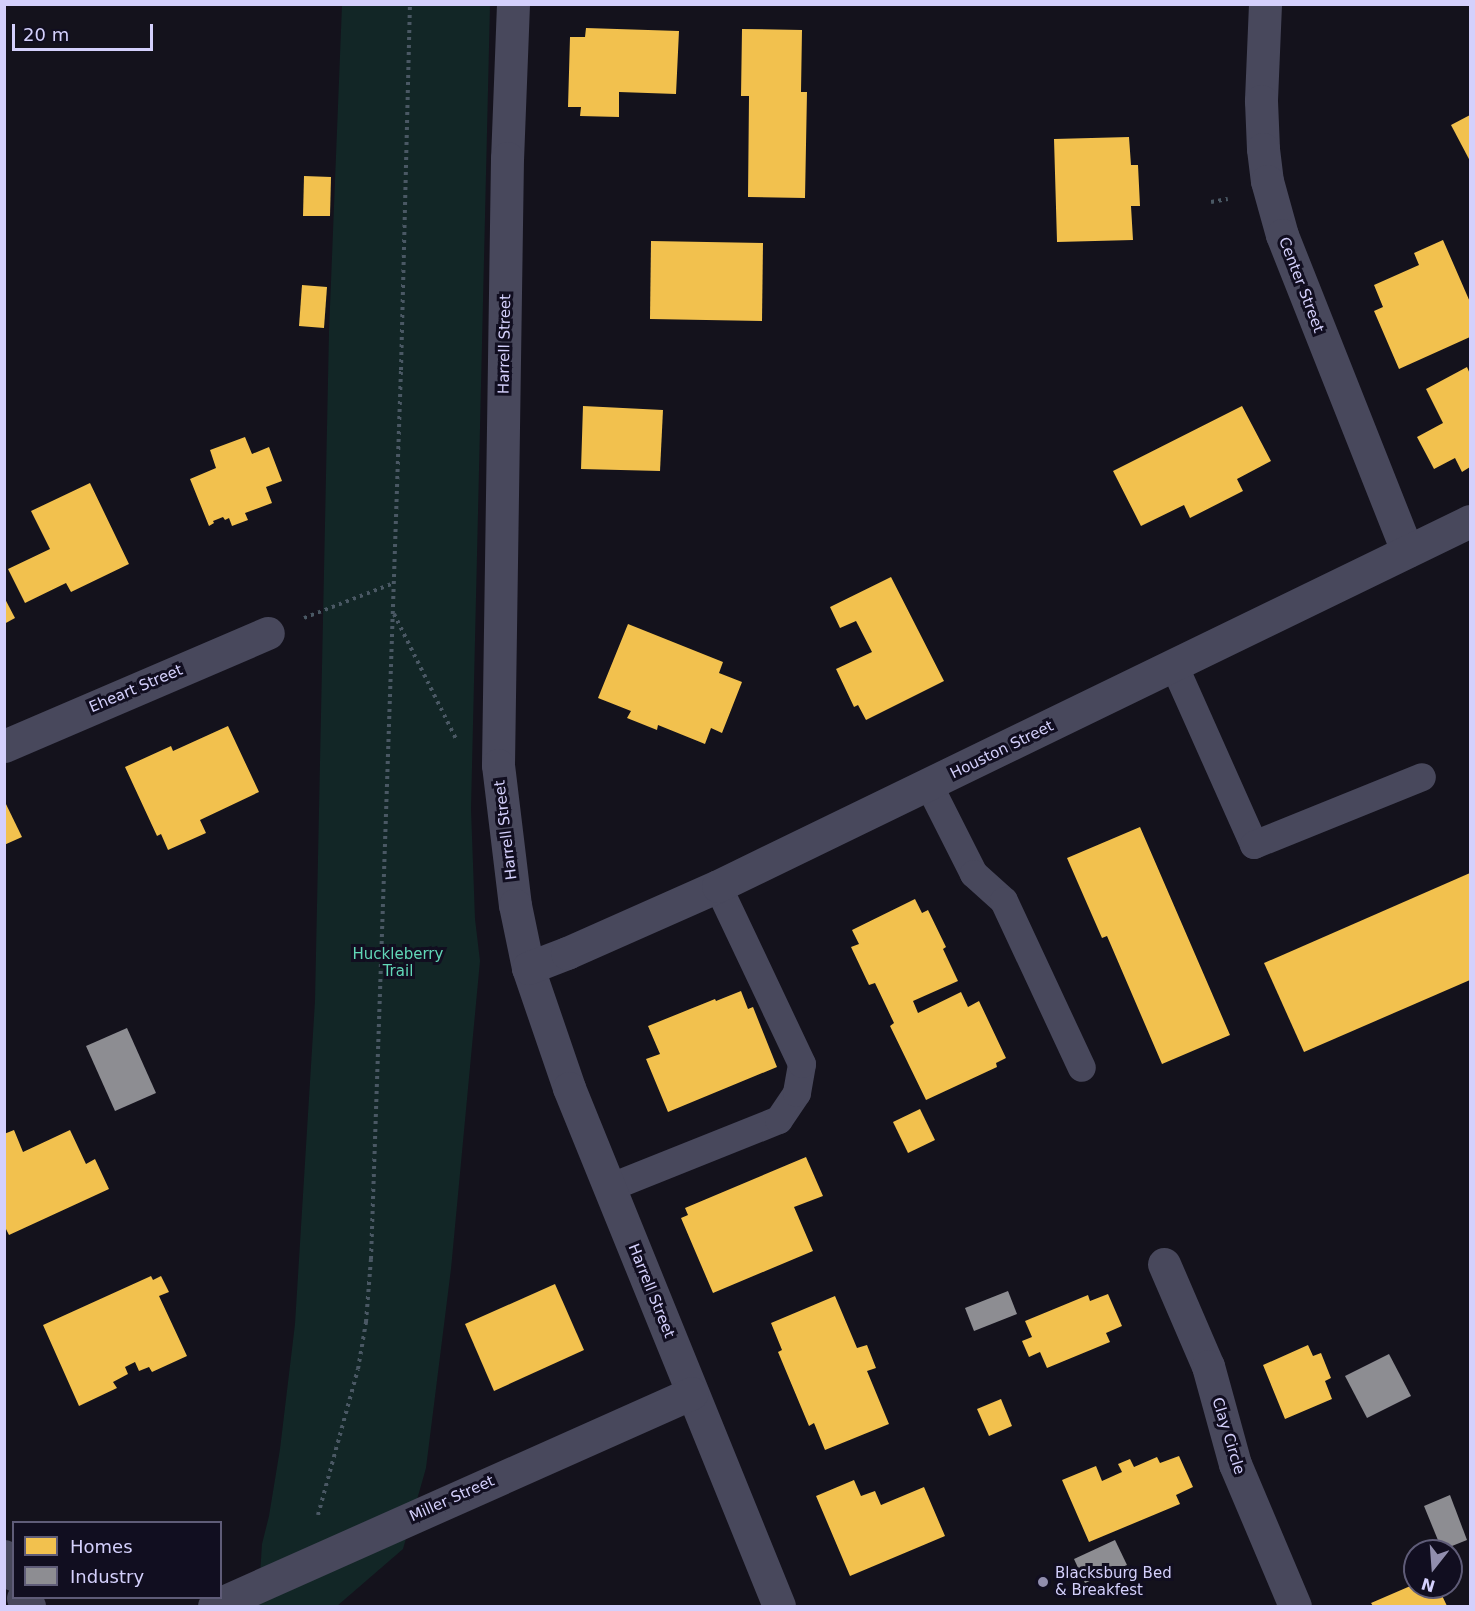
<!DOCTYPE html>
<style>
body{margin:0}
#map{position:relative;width:1475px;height:1611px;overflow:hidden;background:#14121c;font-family:"DejaVu Sans",sans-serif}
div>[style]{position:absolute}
.green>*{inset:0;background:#122626}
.homes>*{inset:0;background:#f2c14e}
.industry>*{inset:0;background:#8d8d92}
.path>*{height:4px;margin-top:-2px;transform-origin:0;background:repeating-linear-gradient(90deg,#4a5864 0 3px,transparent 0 7.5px)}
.lane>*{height:28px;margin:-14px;padding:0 14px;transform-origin:14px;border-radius:14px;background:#48485c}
.street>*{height:33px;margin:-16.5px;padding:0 16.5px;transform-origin:16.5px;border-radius:16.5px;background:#48485c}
.dots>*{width:16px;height:16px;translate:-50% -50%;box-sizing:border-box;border:3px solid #110e20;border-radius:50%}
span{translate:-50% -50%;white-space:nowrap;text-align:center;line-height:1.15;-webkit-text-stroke:6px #110e20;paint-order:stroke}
.street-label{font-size:15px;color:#d4d0fc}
.park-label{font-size:15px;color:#61d7b7}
.poi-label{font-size:15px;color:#d4d0fc}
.left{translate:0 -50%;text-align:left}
.frame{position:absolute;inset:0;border:6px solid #d4d0fc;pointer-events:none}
.legend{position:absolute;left:12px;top:1521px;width:210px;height:78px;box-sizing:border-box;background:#110e20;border:2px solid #5f5c78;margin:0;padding:8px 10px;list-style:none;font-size:18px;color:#d4d0fc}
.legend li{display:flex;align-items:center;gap:12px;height:30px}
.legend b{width:30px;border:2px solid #5f5c78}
.north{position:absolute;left:1403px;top:1539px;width:60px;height:60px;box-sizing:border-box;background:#110e20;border:2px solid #5f5c78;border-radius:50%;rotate:197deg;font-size:16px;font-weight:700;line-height:24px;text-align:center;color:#d4d0fc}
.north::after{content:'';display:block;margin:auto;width:21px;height:27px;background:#918eae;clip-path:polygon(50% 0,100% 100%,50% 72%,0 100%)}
.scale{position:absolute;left:12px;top:24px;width:141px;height:27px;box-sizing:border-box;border:3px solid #d4d0fc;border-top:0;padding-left:8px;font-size:18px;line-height:21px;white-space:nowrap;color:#d4d0fc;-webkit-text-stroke:4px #110e20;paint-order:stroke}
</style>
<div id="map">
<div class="green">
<i style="clip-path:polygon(342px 5px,490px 5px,471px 809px,475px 919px,480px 961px,451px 1269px,426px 1468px,403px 1549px,337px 1606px,258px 1606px,262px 1544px,269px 1516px,280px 1449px,295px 1324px,315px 1001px,329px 332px)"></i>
</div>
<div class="homes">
<i style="clip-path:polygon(586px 28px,679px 31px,676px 94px,619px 92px,619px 117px,580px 116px,581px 107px,568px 107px,570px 37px,585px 37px)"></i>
<i style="clip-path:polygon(742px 29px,802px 30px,801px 92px,807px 92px,805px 198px,748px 197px,749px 96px,741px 96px)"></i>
<i style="clip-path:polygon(1470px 115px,1470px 161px,1451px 125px)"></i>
<i style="clip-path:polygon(1129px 137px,1131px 165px,1138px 165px,1140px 206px,1131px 206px,1133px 240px,1057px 242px,1054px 139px)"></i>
<i style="clip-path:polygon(304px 176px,331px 177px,330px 216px,303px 216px)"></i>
<i style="clip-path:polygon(1443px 240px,1470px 302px,1470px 337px,1399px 369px,1374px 311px,1383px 307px,1374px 285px,1419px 265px,1414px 253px)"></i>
<i style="clip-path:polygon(651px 241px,763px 243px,762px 321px,650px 319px)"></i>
<i style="clip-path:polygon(302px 285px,327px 287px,324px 328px,299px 326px)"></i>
<i style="clip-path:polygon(1467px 367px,1470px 374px,1470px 467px,1462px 472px,1455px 458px,1434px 469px,1417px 437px,1443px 423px,1426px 389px)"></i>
<i style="clip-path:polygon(583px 406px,663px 410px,660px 471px,581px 469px)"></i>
<i style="clip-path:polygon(1242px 406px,1271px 461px,1237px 479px,1243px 491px,1190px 518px,1184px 505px,1141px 526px,1113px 471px)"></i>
<i style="clip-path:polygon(245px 437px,252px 454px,269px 447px,282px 481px,266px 487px,272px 503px,245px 513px,248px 520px,232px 526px,229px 518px,225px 520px,223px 517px,213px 521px,214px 523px,209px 526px,190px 479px,216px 468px,210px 450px)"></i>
<i style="clip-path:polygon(90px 483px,129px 564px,71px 592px,66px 583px,25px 603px,8px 569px,50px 549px,31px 511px)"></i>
<i style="clip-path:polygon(891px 577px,944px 681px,866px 720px,858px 705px,854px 707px,836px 669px,872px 652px,856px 621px,840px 628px,830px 607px)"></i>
<i style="clip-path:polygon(4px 597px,15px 618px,4px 624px)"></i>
<i style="clip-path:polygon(628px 624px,723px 662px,719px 673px,742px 682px,722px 733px,711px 728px,705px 744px,658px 725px,657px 730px,627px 718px,631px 711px,598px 698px)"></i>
<i style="clip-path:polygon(228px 726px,259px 792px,200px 820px,206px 833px,168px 850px,161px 834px,157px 836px,125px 767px,171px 746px,173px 751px)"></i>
<i style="clip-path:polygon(4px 800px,22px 837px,4px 845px)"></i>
<i style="clip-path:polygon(1140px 827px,1230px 1035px,1162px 1064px,1107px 936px,1102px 938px,1067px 858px)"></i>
<i style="clip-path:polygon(1470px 873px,1470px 980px,1304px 1052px,1264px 963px)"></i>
<i style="clip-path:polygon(915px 899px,922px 913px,928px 910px,946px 947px,943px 949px,958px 981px,913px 1001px,918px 1013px,961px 992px,968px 1007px,979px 1001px,1006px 1058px,996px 1063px,997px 1067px,926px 1100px,890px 1026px,894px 1023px,875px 983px,869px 985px,851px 947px,859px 944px,852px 930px)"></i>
<i style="clip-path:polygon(741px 991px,748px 1009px,753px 1007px,777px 1067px,668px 1112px,646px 1059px,660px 1054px,648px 1026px,715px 999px,716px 1001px)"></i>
<i style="clip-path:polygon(920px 1109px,935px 1140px,908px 1153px,893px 1122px)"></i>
<i style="clip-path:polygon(14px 1130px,23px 1152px,70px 1130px,86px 1164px,95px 1159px,109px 1189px,9px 1235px,4px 1225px,4px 1134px)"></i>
<i style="clip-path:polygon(806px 1157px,823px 1196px,794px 1207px,813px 1251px,713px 1293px,681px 1218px,688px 1215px,685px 1208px)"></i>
<i style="clip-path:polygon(151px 1276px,153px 1280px,161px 1276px,169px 1292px,159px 1296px,187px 1356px,152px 1372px,149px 1367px,139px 1371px,135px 1362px,125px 1367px,128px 1374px,113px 1382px,117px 1388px,79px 1406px,43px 1325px)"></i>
<i style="clip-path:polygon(555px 1284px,584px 1350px,494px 1391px,465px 1324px)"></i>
<i style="clip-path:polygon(1108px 1294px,1122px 1326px,1106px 1333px,1110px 1342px,1047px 1368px,1040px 1352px,1029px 1357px,1022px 1341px,1032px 1337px,1025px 1321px,1088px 1295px,1090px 1301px)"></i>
<i style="clip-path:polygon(835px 1296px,857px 1348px,867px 1345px,876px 1368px,867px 1371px,889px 1424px,825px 1450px,814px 1423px,809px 1426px,778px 1352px,782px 1350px,771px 1323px)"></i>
<i style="clip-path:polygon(1308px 1345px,1313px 1356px,1321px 1353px,1331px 1378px,1325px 1381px,1332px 1399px,1285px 1419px,1263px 1365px)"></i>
<i style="clip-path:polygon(1001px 1399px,1012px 1426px,989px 1436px,977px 1409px)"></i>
<i style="clip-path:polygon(1179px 1456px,1193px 1487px,1176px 1495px,1180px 1504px,1089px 1542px,1062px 1480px,1096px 1466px,1102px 1481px,1122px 1472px,1118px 1464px,1130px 1459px,1134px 1467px,1157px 1457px,1160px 1463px)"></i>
<i style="clip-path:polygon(854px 1480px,861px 1496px,875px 1491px,881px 1505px,924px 1487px,945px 1536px,850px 1576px,816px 1496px)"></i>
<i style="clip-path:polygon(1415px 1584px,1415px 1587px,1438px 1587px,1447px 1606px,1373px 1606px,1371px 1603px)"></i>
</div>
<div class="industry">
<i style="clip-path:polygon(127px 1028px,156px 1093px,115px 1111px,86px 1046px)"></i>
<i style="clip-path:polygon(1008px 1291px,1017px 1314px,974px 1331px,965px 1308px)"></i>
<i style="clip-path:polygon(1389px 1354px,1411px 1396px,1367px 1418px,1345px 1376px)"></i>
<i style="clip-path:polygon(1450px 1495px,1467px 1540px,1442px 1550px,1424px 1506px)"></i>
<i style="clip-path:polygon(1115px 1540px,1127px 1565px,1085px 1583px,1074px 1559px)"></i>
</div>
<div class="path">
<i style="left:1211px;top:202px;width:17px;rotate:-10deg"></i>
<i style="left:394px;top:614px;width:140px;rotate:63.6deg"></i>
<i style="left:304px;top:618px;width:97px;rotate:-21.3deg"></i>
<i style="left:318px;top:1515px;width:151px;rotate:-74.7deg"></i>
<i style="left:358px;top:1369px;width:48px;rotate:-80.3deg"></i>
<i style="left:366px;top:1322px;width:63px;rotate:-85.5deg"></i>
<i style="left:371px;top:1259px;width:890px;rotate:-88.07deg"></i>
<i style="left:401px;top:370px;width:366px;rotate:-88.6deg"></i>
</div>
<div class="lane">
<i style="left:1174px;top:665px;width:197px;rotate:66deg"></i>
<i style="left:1254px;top:845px;width:181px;rotate:-22deg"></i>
<i style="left:929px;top:785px;width:100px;rotate:63.2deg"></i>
<i style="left:974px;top:874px;width:40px;rotate:42deg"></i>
<i style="left:1004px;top:901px;width:184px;rotate:65deg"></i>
<i style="left:609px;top:1188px;width:183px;rotate:-21.8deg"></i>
<i style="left:779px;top:1120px;width:32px;rotate:-56deg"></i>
<i style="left:797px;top:1093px;width:29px;rotate:-80deg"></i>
<i style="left:802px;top:1064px;width:197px;rotate:-115.3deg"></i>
</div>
<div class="street">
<i style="left:513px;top:4px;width:154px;rotate:92.2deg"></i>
<i style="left:507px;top:158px;width:607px;rotate:90.85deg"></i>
<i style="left:498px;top:765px;width:141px;rotate:83.1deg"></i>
<i style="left:515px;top:905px;width:64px;rotate:78.3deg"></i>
<i style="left:528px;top:968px;width:127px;rotate:71.1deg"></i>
<i style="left:569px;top:1088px;width:559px;rotate:67.93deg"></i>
<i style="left:1265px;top:4px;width:97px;rotate:92.4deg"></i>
<i style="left:1261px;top:101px;width:48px;rotate:87.6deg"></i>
<i style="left:1263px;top:149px;width:32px;rotate:83deg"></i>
<i style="left:1267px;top:181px;width:56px;rotate:74.5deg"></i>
<i style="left:1282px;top:235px;width:340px;rotate:68.4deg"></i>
<i style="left:4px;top:746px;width:287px;rotate:-23.2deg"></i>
<i style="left:528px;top:968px;width:42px;rotate:-21deg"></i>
<i style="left:567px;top:953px;width:165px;rotate:-23.9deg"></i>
<i style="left:718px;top:886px;width:836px;rotate:-25.89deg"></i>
<i style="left:1164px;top:1264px;width:111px;rotate:66.7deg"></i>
<i style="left:1208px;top:1366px;width:102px;rotate:74.6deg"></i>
<i style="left:1235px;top:1464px;width:154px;rotate:67.1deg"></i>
<i style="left:4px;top:1556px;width:21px;rotate:62deg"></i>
<i style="left:23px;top:1598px;width:10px;rotate:53deg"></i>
<i style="left:214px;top:1606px;width:523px;rotate:-24.02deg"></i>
</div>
<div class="dots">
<i style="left:1043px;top:1582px;background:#918eae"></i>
</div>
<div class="street-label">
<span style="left:1301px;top:285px;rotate:69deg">Center Street</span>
<span style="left:505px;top:344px;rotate:-89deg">Harrell Street</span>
<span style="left:136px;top:689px;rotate:-23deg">Eheart Street</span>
<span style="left:1002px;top:750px;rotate:-26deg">Houston Street</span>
<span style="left:506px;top:830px;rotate:-97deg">Harrell Street</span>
<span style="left:651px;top:1291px;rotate:68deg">Harrell Street</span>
<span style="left:1228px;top:1436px;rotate:73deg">Clay Circle</span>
<span style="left:452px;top:1499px;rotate:-24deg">Miller Street</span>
</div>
<div class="park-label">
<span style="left:398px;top:963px">Huckleberry<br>Trail</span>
</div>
<div class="poi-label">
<span class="left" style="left:1055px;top:1582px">Blacksburg Bed<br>&amp; Breakfest</span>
</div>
<div class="frame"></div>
<ul class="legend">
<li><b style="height:16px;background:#f2c14e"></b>Homes</li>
<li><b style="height:16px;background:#8d8d92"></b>Industry</li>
</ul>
<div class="north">N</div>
<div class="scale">20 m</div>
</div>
